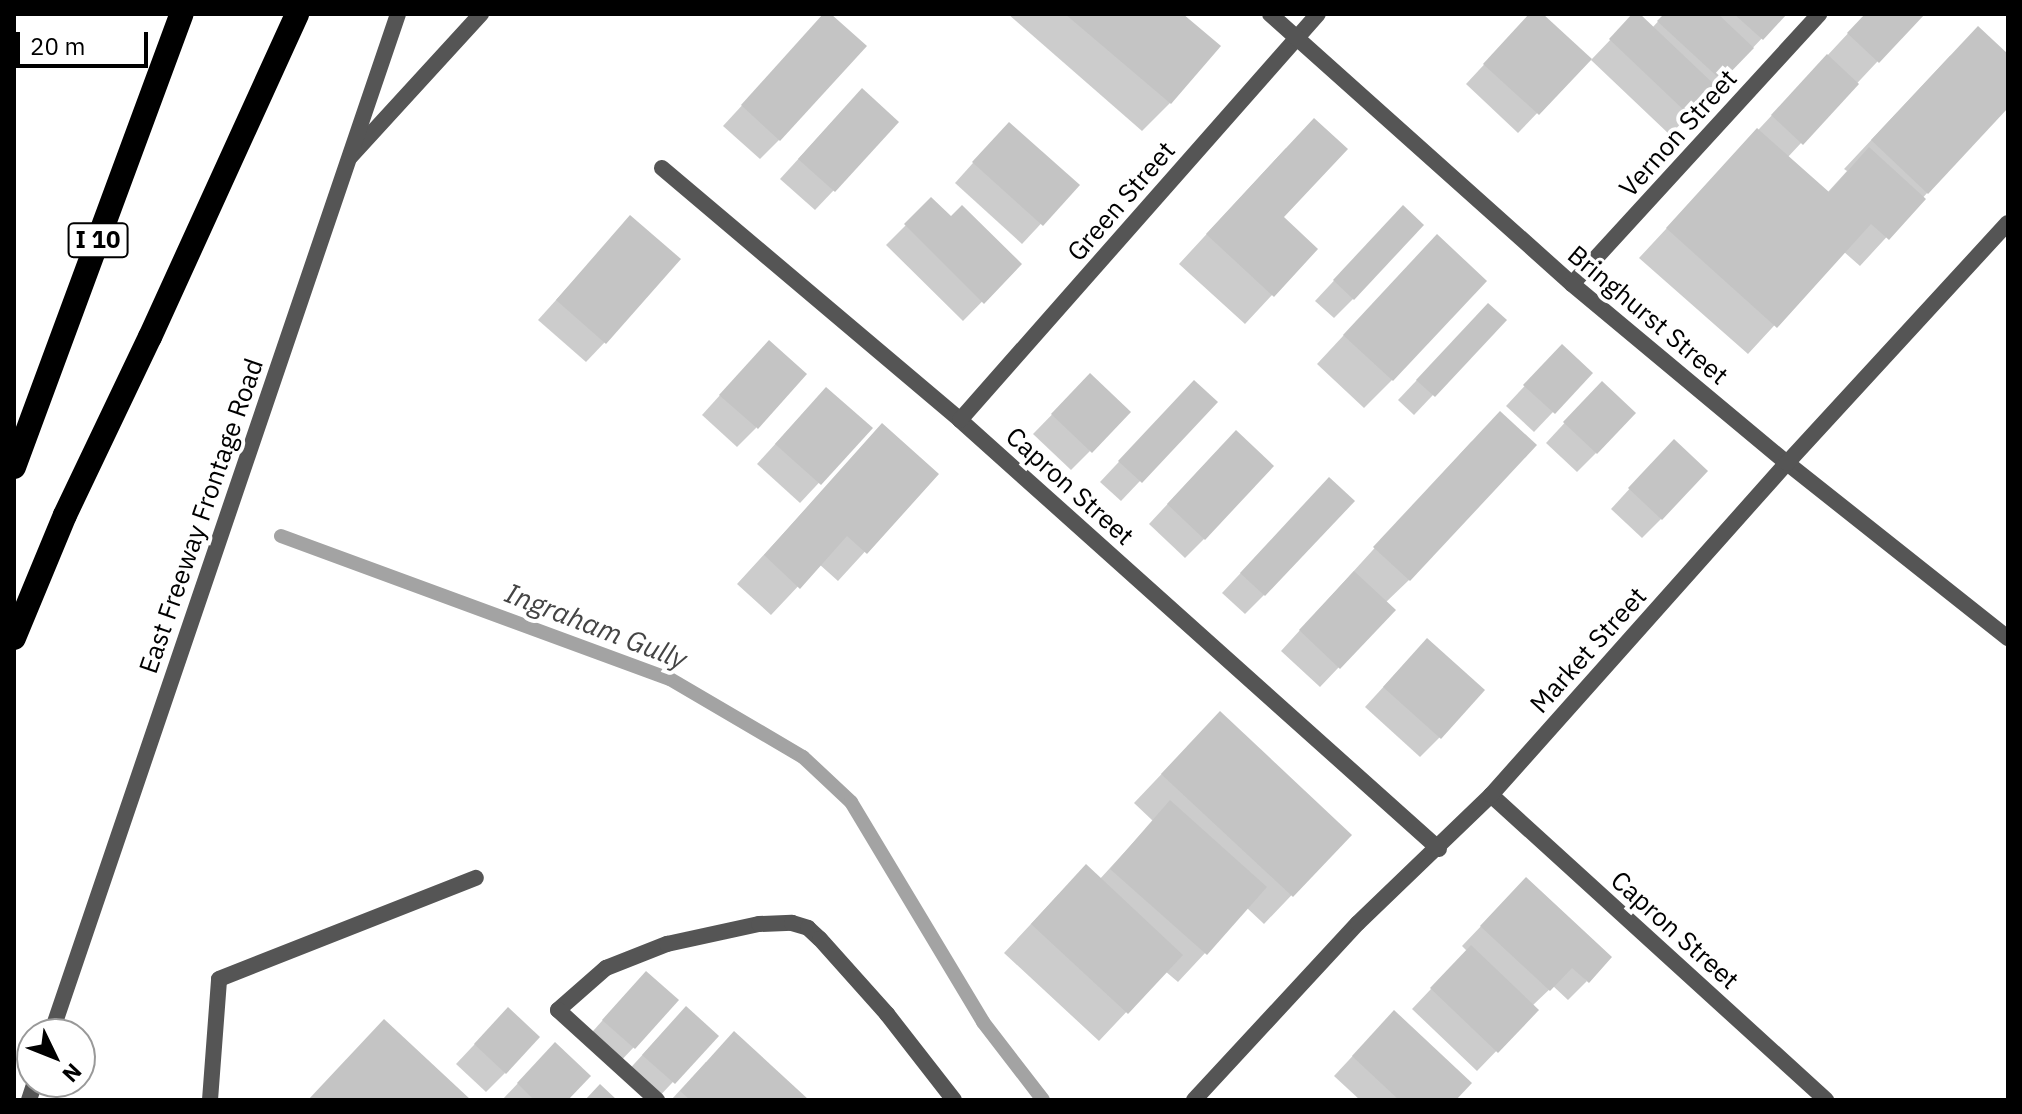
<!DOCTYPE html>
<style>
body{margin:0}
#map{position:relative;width:2022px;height:1114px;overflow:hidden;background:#fff;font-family:"IBM Plex Sans",sans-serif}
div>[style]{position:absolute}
.shadow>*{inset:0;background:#0003}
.stream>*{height:14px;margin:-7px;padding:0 7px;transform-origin:7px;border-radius:7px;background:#a3a3a3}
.building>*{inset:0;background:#c4c4c4}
.service>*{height:16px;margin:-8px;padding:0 8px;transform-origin:8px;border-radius:8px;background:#555}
.minor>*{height:16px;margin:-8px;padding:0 8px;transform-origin:8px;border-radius:8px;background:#555}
.tertiary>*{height:16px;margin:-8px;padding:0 8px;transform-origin:8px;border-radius:8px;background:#555}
.motorway>*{height:24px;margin:-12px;padding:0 12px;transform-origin:12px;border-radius:12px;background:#000}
span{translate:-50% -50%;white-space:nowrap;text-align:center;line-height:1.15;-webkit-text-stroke:8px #fff;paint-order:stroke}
.shield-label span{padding:2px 6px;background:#fff;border:2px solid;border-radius:6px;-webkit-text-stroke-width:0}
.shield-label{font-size:24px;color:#000;font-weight:700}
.street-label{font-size:26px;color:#000}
.water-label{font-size:28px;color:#444;font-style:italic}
.frame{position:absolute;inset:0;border:16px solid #000;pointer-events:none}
.north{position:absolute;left:16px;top:1018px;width:80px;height:80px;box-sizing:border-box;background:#fff;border:2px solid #999;border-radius:50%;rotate:133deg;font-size:22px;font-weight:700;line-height:32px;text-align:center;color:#000}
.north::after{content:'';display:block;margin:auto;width:28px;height:36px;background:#000;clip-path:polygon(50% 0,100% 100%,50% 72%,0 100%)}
.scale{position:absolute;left:16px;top:32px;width:132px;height:36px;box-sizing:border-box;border:4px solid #000;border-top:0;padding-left:10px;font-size:24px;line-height:28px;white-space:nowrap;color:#000;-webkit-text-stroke:6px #fff;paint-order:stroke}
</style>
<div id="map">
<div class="shadow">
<i style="clip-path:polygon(826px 14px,779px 140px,760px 159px,723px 126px)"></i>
<i style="clip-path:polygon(1008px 14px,1182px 14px,1170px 103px,1142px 131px)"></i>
<i style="clip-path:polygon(1531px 14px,1540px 14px,1589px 59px,1518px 133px,1466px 84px)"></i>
<i style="clip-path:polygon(1635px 14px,1652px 28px,1665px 14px,1785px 14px,1670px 135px,1591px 60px)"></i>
<i style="clip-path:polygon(1866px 14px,1922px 14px,1787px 158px,1827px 193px,1847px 171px,1844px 169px,1950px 56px,2008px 57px,2008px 105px,1860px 266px,1843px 251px,1748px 354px,1639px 258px)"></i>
<i style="clip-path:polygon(843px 110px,834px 190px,815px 210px,780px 179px)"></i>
<i style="clip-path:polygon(990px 144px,1077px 185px,1022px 244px,955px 183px)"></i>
<i style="clip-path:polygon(1286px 148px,1281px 217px,1315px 249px,1245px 324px,1179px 264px)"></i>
<i style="clip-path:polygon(931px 200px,951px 219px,1019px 264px,963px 321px,886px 245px)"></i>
<i style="clip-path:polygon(630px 218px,605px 342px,586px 362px,538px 320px)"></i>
<i style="clip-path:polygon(1384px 227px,1353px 299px,1334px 318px,1315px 301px)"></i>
<i style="clip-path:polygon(1409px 265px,1392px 380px,1364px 408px,1317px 364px)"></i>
<i style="clip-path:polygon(1504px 320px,1414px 415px,1398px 400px,1469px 325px)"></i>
<i style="clip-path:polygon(750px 362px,756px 428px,737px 447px,702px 415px)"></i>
<i style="clip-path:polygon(1543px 366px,1590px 373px,1534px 432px,1506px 406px)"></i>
<i style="clip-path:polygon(1071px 395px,1090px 451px,1071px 470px,1033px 434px)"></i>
<i style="clip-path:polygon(1175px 402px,1215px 402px,1121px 501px,1100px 482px)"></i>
<i style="clip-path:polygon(1583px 403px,1596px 453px,1577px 472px,1546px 443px)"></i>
<i style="clip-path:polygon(807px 409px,870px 428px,800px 503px,757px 464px)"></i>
<i style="clip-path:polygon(882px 426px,936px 474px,838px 581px,819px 564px,771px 615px,737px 584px)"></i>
<i style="clip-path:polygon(1472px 441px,1409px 580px,1385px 603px,1339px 667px,1320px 687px,1281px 651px)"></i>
<i style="clip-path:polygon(1216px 452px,1204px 539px,1185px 558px,1149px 524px)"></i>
<i style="clip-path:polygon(1655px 461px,1661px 519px,1642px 538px,1611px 509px)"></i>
<i style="clip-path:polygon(1310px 499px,1264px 595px,1245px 614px,1222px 593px)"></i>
<i style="clip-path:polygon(1408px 660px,1440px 737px,1420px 757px,1365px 707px)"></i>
<i style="clip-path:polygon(1192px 742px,1349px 835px,1264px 924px,1247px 908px,1178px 982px,1165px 971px,1099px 1041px,1004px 953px,1058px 895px,1099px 880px,1153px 821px,1134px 803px)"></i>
<i style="clip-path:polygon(1507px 899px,1587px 981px,1568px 1000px,1553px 986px,1532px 1006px,1536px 1010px,1477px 1071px,1412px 1009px,1467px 951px,1462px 946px)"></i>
<i style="clip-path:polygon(627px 993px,634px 1047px,615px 1067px,585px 1040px)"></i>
<i style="clip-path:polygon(667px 1028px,716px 1036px,656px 1100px,624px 1075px)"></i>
<i style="clip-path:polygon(489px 1029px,505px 1073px,486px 1092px,456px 1064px)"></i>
<i style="clip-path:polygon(1375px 1032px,1453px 1100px,1360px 1100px,1334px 1076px)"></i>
<i style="clip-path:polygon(706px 1062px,806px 1100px,671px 1100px)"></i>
<i style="clip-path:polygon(536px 1064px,566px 1100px,502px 1100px)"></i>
</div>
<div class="stream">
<i style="left:281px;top:536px;width:414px;rotate:20.2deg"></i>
<i style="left:670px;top:679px;width:154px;rotate:30.4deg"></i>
<i style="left:803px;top:757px;width:66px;rotate:43.2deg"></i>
<i style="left:851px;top:802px;width:257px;rotate:59deg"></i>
<i style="left:983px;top:1022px;width:98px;rotate:52.4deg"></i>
</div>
<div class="building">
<i style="clip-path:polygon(823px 14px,831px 14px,867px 46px,780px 141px,741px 105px)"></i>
<i style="clip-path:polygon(1065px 14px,1183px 14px,1221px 46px,1171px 104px)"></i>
<i style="clip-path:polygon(1529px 14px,1543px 14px,1592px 59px,1539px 115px,1483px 64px)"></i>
<i style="clip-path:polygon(1632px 14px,1640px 14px,1718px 88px,1691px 117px,1609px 39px)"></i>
<i style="clip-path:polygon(1664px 14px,1718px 14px,1754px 48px,1722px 81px,1657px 21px)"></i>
<i style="clip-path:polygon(1734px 14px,1787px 14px,1763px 40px)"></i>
<i style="clip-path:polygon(1865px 14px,1925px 14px,1879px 63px,1847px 33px)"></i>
<i style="clip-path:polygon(1978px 26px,2008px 54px,2008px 108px,1928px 194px,1871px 140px)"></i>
<i style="clip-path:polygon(1827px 54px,1859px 84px,1803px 145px,1771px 115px)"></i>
<i style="clip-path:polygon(862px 88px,899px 122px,835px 192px,798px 159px)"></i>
<i style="clip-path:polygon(1314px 118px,1348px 149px,1284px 217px,1318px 249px,1274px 297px,1206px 234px)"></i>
<i style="clip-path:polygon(1009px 122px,1080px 185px,1043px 226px,972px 162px)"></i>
<i style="clip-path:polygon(1757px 128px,1829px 192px,1869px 147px,1926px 199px,1889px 240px,1871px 224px,1777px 328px,1666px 228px)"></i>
<i style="clip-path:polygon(931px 197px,951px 216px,962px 205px,1022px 264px,984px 304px,904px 224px)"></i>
<i style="clip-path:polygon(1403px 205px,1424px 225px,1354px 300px,1333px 280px)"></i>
<i style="clip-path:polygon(630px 215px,681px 259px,606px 344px,556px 300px)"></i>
<i style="clip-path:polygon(1437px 234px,1487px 281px,1393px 381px,1343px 335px)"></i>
<i style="clip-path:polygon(1488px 303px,1507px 320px,1435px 397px,1416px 380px)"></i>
<i style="clip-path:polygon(769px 340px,807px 374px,758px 429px,719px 395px)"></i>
<i style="clip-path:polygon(1562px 344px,1593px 373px,1555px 414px,1523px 385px)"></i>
<i style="clip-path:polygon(1090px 373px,1131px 412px,1092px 453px,1051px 414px)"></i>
<i style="clip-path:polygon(1194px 380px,1218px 402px,1142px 483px,1118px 461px)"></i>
<i style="clip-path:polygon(1602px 381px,1636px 413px,1597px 454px,1563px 422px)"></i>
<i style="clip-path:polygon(826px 387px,873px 428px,821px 485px,775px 444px)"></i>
<i style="clip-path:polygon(1500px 411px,1537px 445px,1410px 581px,1373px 547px)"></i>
<i style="clip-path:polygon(882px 423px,939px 474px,867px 554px,847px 536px,800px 589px,764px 555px)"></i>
<i style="clip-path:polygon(1236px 430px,1274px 466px,1205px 540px,1167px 504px)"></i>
<i style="clip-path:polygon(1674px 439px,1708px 471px,1662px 520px,1628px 488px)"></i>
<i style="clip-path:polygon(1329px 477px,1355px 501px,1265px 596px,1240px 573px)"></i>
<i style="clip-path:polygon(1354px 571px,1396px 610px,1340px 669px,1299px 630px)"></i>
<i style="clip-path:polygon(1427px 638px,1485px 690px,1441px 739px,1383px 687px)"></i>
<i style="clip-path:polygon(1220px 711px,1352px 835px,1293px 897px,1161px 774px)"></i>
<i style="clip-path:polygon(1170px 800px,1267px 887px,1207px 955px,1110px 869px)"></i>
<i style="clip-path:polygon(1086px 864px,1183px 955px,1128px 1014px,1031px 924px)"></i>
<i style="clip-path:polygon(1526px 877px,1612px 957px,1589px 983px,1572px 968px,1550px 991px,1480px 926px)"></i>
<i style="clip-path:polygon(1471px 945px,1539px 1010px,1498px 1053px,1430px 988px)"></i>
<i style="clip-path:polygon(646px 971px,679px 1000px,635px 1049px,602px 1020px)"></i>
<i style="clip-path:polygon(686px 1006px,719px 1036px,675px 1084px,642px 1055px)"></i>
<i style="clip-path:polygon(508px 1007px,540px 1037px,506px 1074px,474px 1044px)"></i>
<i style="clip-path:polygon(1394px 1010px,1472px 1083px,1456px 1100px,1399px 1100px,1352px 1056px)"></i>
<i style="clip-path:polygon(384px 1019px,471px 1100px,308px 1100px)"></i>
<i style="clip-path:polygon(734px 1031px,809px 1100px,690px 1100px,680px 1091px)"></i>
<i style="clip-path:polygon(555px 1042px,591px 1076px,568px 1100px,534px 1100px,517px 1083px)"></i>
<i style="clip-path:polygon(600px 1084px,617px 1100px,585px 1100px)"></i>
</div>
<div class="service">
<i style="left:558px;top:1010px;width:64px;rotate:-41.2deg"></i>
<i style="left:606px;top:968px;width:66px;rotate:-21.5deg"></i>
<i style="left:667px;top:944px;width:94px;rotate:-12.3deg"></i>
<i style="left:759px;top:924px;width:33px;rotate:-2deg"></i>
<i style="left:792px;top:923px;width:17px;rotate:17deg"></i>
<i style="left:808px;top:928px;width:16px;rotate:43deg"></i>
<i style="left:820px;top:939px;width:101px;rotate:48.2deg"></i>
<i style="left:887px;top:1014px;width:109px;rotate:52.1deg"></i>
<i style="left:210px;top:1100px;width:121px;rotate:-85.7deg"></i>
<i style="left:219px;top:979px;width:276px;rotate:-21.5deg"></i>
</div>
<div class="minor">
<i style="left:350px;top:157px;width:194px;rotate:-47.5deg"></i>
<i style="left:662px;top:168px;width:390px;rotate:40.2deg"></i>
<i style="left:960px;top:420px;width:643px;rotate:41.85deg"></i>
<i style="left:1572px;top:284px;width:366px;rotate:-47.5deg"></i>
<i style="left:960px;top:420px;width:541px;rotate:-48.6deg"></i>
<i style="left:1491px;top:795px;width:453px;rotate:42.3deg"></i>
<i style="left:558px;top:1010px;width:134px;rotate:42.3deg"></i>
</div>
<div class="tertiary">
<i style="left:1270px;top:14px;width:405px;rotate:41.8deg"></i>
<i style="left:1572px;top:284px;width:280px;rotate:39.8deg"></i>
<i style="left:1787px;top:463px;width:282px;rotate:38.4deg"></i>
<i style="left:51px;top:1034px;width:1077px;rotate:-71.21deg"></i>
<i style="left:29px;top:1100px;width:19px;rotate:-72deg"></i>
<i style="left:1194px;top:1100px;width:241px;rotate:-47.2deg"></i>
<i style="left:1358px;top:923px;width:185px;rotate:-43.9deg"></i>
<i style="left:1491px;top:795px;width:445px;rotate:-48.3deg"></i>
<i style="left:1787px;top:463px;width:326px;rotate:-47.4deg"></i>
</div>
<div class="motorway">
<i style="left:14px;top:467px;width:483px;rotate:-69.7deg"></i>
<i style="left:14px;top:638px;width:133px;rotate:-67.5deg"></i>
<i style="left:65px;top:515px;width:197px;rotate:-64.5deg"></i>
<i style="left:150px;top:337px;width:355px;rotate:-65.5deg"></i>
</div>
<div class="shield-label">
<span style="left:98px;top:240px">I 10</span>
</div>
<div class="street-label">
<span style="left:1678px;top:133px;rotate:-48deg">Vernon Street</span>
<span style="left:1121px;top:201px;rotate:-49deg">Green Street</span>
<span style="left:1648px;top:315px;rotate:40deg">Bringhurst Street</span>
<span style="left:1070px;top:486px;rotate:42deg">Capron Street</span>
<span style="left:201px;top:516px;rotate:-71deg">East Freeway Frontage Road</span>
<span style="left:1588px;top:650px;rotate:-48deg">Market Street</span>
<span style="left:1675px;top:930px;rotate:42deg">Capron Street</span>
</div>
<div class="water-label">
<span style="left:596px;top:626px;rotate:21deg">Ingraham Gully</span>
</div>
<div class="frame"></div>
<div class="north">N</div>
<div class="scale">20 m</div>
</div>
